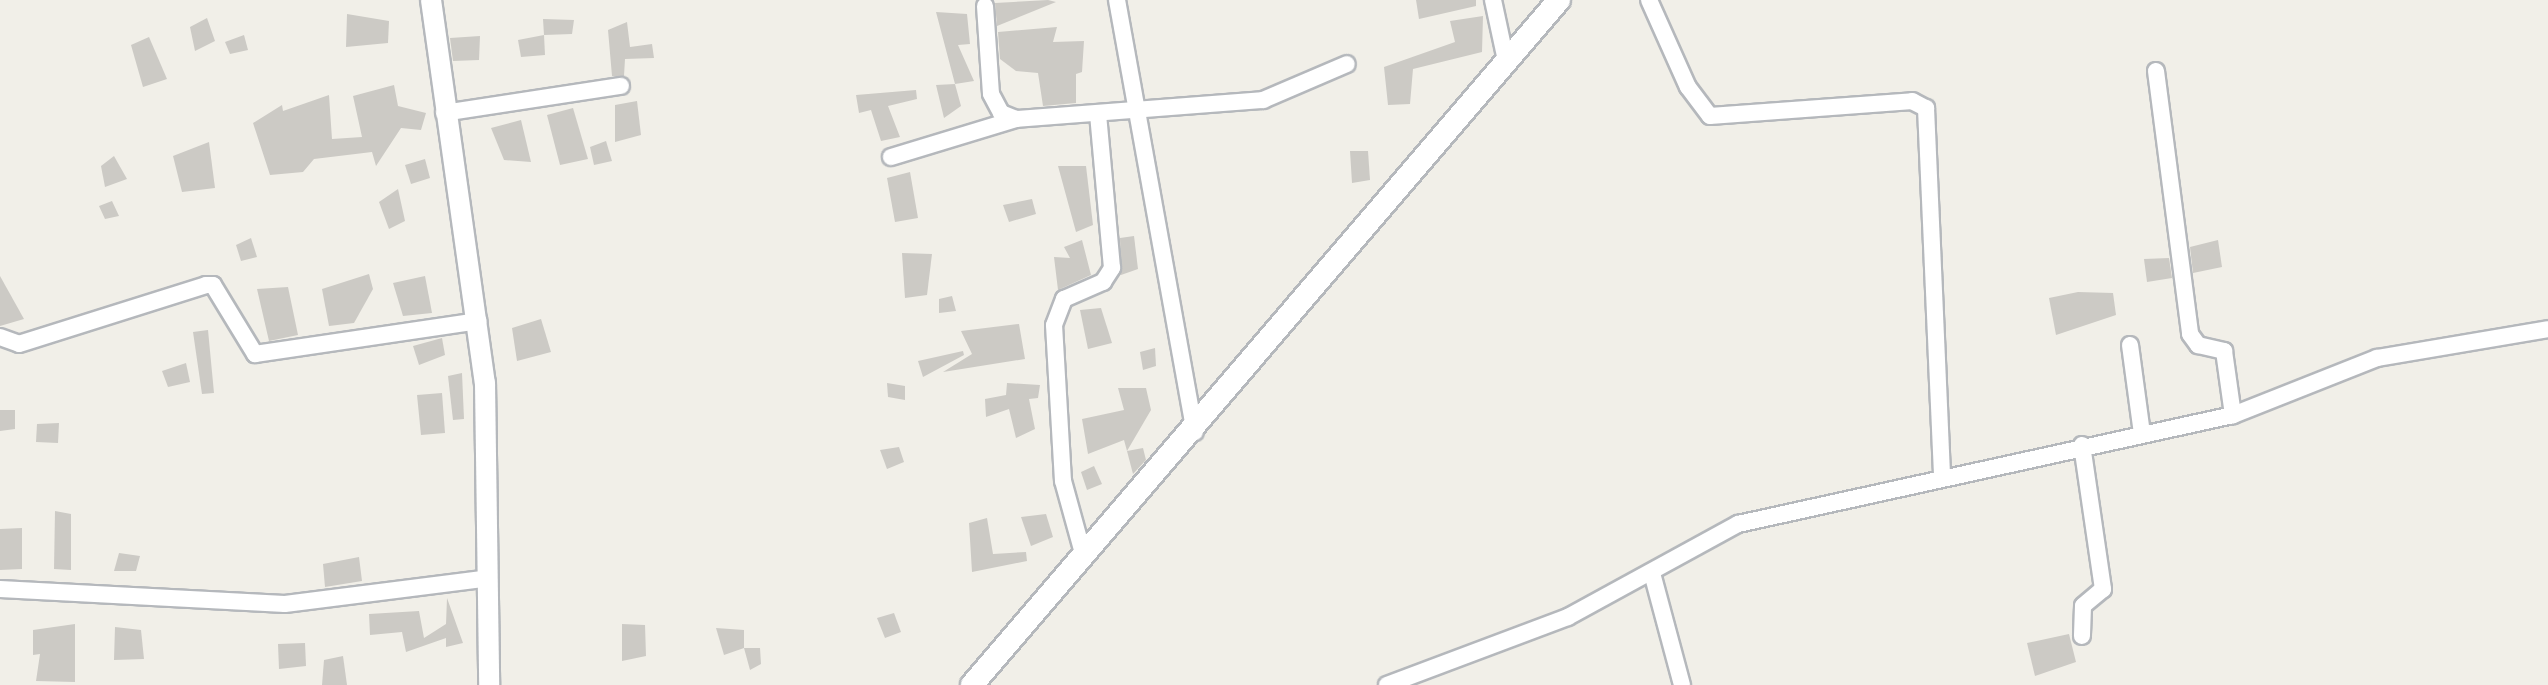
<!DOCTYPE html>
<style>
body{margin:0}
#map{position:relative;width:2548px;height:685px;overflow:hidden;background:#f1efe8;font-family:Ubuntu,sans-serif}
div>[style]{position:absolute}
.building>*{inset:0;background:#cccac5}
.roads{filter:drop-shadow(2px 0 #b5b8bc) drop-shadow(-2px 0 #b5b8bc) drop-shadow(0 2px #b5b8bc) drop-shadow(0 -2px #b5b8bc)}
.minor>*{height:16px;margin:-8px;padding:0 8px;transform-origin:8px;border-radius:8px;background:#fff}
.tertiary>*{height:20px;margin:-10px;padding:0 10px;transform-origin:10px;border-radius:10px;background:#fff}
.secondary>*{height:22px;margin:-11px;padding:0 11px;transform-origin:11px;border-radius:11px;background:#fff}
span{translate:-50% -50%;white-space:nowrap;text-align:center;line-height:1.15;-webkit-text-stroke:6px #fff;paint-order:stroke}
</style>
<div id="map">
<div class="building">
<i style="clip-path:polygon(1048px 0,1056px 2px,997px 26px,995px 3px)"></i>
<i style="clip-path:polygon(1416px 0,1476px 0,1476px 6px,1419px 19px)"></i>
<i style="clip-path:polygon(936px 12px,967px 14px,970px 44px,958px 45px,974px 81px,955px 84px)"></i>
<i style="clip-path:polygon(347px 14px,389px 21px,388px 43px,346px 47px)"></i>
<i style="clip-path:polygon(1483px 16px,1482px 52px,1413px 69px,1410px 104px,1388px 105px,1384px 67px,1455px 42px,1450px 21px)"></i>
<i style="clip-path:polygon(207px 18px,215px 41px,195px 51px,190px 27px)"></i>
<i style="clip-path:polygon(543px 19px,574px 20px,572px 34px,544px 35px)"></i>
<i style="clip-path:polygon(627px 22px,630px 47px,652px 44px,654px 58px,625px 59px,624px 76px,612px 76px,608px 30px)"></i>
<i style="clip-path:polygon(1057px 27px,1053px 42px,1084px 41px,1082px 72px,1076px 74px,1076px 103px,1043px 106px,1038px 73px,1016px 71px,1000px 59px,998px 32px)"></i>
<i style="clip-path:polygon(244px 35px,248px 50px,230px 54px,225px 42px)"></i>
<i style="clip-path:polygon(544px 35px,545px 55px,521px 57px,518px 40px)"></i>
<i style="clip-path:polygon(480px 36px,479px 60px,453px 61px,450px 38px)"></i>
<i style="clip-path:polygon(149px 37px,167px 79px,143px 87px,131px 45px)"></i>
<i style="clip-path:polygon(955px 84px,961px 106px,944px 118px,936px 85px)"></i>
<i style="clip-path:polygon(394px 85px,398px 106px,426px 113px,421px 130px,401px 128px,376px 166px,372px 152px,314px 159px,303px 172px,270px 175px,253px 123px,282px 105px,283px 111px,329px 95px,332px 139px,362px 137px,353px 96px)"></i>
<i style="clip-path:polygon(916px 90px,917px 99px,888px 106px,900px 137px,881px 141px,871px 110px,859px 113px,856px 95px)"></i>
<i style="clip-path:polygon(637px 101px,641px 135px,615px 142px,615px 105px)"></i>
<i style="clip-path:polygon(573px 108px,588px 159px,560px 165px,547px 115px)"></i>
<i style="clip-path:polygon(521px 120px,531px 162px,504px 160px,491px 128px)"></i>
<i style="clip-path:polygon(606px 141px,612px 161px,594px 165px,590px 147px)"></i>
<i style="clip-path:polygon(209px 142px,215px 188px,182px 192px,173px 156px)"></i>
<i style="clip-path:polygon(1350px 151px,1368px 151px,1370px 180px,1352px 183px)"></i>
<i style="clip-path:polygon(114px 156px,127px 179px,105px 187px,101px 166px)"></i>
<i style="clip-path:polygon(425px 159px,430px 178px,411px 184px,405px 165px)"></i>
<i style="clip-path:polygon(1058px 166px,1086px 166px,1093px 225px,1076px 232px)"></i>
<i style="clip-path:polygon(910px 172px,918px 218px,895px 222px,887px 178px)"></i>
<i style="clip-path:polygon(398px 189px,405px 221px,389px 229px,379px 202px)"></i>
<i style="clip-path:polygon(1032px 199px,1036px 214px,1009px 222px,1003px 205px)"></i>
<i style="clip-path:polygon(112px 201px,119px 216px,105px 219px,99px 206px)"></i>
<i style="clip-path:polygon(1134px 236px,1138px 269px,1121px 275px,1120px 238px)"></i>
<i style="clip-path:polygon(251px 238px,257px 257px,241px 261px,236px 245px)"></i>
<i style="clip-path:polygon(1082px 240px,1091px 275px,1058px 290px,1054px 257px,1070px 258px,1064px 247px)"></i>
<i style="clip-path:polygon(2218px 240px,2222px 267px,2193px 273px,2190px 247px)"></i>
<i style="clip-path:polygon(902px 253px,932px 254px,927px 295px,905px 298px)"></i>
<i style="clip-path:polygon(2169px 258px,2172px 278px,2147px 282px,2144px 259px)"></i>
<i style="clip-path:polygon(369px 274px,373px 289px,354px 323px,329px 326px,322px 289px)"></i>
<i style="clip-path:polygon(0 276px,24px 319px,0 326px)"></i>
<i style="clip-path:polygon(425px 276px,432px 313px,403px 316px,393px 283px)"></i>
<i style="clip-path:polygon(288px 287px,298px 335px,269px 341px,257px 289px)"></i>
<i style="clip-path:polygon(2078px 292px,2113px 293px,2116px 315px,2056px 335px,2049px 298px)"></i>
<i style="clip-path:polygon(952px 296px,956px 311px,939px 313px,939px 299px)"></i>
<i style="clip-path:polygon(1101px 308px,1112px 343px,1088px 349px,1080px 310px)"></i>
<i style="clip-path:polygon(541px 319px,551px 352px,517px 361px,512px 328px)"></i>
<i style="clip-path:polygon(1019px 324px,1025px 359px,943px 372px,972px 354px,961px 331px)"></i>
<i style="clip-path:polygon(208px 330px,214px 393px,202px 394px,193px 332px)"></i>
<i style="clip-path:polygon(442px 338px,445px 355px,419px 365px,413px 346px)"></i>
<i style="clip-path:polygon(1155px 348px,1156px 366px,1143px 370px,1140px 352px)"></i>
<i style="clip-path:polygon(963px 351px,964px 355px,923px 377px,918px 361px)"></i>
<i style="clip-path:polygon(186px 363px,190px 382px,168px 387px,162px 371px)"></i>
<i style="clip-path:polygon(462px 373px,464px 419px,453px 420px,448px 376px)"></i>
<i style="clip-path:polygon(887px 383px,905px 386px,905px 400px,888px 397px)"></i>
<i style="clip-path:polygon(1007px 383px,1040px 385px,1038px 398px,1029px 399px,1035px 429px,1016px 438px,1009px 409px,986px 417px,985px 399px,1006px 395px)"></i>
<i style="clip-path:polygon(1118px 388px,1146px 388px,1151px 410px,1127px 451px,1124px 440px,1088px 454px,1082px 419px,1124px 410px)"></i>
<i style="clip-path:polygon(442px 393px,445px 433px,421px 435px,417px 395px)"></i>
<i style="clip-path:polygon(0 410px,15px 410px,15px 429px,0 431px)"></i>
<i style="clip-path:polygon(59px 423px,58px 443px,36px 442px,37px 424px)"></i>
<i style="clip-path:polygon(899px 447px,904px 462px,887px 469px,880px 450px)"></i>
<i style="clip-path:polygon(1143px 448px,1146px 460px,1133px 474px,1127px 451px)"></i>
<i style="clip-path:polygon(1094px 466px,1102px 484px,1087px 490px,1081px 472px)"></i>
<i style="clip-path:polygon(55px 511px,71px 514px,71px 570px,54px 569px)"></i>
<i style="clip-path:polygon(1046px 514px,1053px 537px,1031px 546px,1021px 517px)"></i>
<i style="clip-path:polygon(987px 518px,993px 554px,1026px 552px,1027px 561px,972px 572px,969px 523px)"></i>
<i style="clip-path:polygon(22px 528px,22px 569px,0 570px,0 529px)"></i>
<i style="clip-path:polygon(119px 553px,140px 556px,136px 571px,114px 571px)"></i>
<i style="clip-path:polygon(359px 557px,362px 581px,325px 587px,323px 564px)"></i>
<i style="clip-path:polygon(447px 598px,463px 643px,446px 647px,446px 638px,406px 652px,402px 632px,370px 635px,369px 614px,419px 611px,424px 638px,446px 624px)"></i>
<i style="clip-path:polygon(894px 613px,901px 632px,885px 638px,877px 618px)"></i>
<i style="clip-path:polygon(75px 624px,75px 682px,36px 681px,40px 654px,33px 655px,33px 630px)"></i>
<i style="clip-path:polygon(622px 624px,645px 625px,646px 656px,622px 661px)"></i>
<i style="clip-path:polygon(115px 627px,141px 630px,144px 659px,114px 660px)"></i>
<i style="clip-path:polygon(716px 628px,744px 630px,744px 648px,724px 655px)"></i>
<i style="clip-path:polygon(2069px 634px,2076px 662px,2035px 676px,2027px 643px)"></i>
<i style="clip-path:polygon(305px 643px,306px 666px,279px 669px,278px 644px)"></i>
<i style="clip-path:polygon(744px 648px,760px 648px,761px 664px,750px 670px)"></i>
<i style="clip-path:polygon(343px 656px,347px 685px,322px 685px,324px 660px)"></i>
</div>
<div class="roads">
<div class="minor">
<i style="left:1117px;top:0;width:439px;rotate:79.8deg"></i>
<i style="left:1493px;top:0;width:57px;rotate:77.9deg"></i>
<i style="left:1649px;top:0;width:95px;rotate:65.9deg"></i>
<i style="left:1688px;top:87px;width:36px;rotate:53deg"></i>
<i style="left:1710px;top:116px;width:203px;rotate:-4.2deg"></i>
<i style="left:1912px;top:101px;width:16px;rotate:27deg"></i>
<i style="left:1926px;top:108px;width:367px;rotate:87.5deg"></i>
<i style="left:985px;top:6px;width:88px;rotate:86.1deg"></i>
<i style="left:991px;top:94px;width:21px;rotate:62deg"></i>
<i style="left:1001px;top:113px;width:16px;rotate:22deg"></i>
<i style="left:1016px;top:119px;width:248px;rotate:-4.4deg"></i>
<i style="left:1263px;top:100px;width:91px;rotate:-23.2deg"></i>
<i style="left:2156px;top:71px;width:265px;rotate:82.6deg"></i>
<i style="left:2190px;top:334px;width:14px;rotate:54deg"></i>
<i style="left:2198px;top:345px;width:27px;rotate:13deg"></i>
<i style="left:2224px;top:351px;width:65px;rotate:82deg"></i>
<i style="left:444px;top:113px;width:179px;rotate:-8.7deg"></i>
<i style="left:891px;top:157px;width:131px;rotate:-16.9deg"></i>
<i style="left:0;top:337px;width:20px;rotate:20deg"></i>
<i style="left:19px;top:344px;width:196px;rotate:-17.5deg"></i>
<i style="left:206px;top:285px;width:7px"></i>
<i style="left:213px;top:285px;width:81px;rotate:58.7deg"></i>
<i style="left:255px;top:354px;width:226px;rotate:-8.4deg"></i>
<i style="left:2130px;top:345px;width:90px;rotate:82.3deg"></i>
<i style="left:2082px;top:445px;width:146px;rotate:81.7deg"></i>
<i style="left:2103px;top:589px;width:26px;rotate:140deg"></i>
<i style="left:2083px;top:606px;width:30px;rotate:92deg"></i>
<i style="left:1084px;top:557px;width:79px;rotate:-105.4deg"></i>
<i style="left:1063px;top:481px;width:156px;rotate:-93.3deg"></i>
<i style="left:1054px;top:325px;width:28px;rotate:-69deg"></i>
<i style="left:1064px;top:299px;width:43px;rotate:-23.6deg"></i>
<i style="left:1103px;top:282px;width:17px;rotate:-57deg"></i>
<i style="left:1112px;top:268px;width:155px;rotate:-95.2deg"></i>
<i style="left:1652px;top:573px;width:116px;rotate:75deg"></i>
<i style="left:0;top:589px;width:285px;rotate:3deg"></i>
<i style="left:285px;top:604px;width:201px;rotate:-7.2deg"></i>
<i style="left:1387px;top:685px;width:193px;rotate:-20.6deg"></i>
<i style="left:1568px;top:617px;width:194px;rotate:-28.7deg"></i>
<i style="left:1738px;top:524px;width:507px;rotate:-12.42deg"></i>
<i style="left:2233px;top:415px;width:155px;rotate:-21.6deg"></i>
<i style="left:2377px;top:358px;width:173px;rotate:-9.6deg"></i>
</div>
<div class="tertiary">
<i style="left:431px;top:0;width:387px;rotate:82deg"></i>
<i style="left:485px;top:383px;width:302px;rotate:89.2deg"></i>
</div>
<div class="secondary">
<i style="left:972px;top:685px;width:902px;rotate:-49.41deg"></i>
</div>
</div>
</div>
